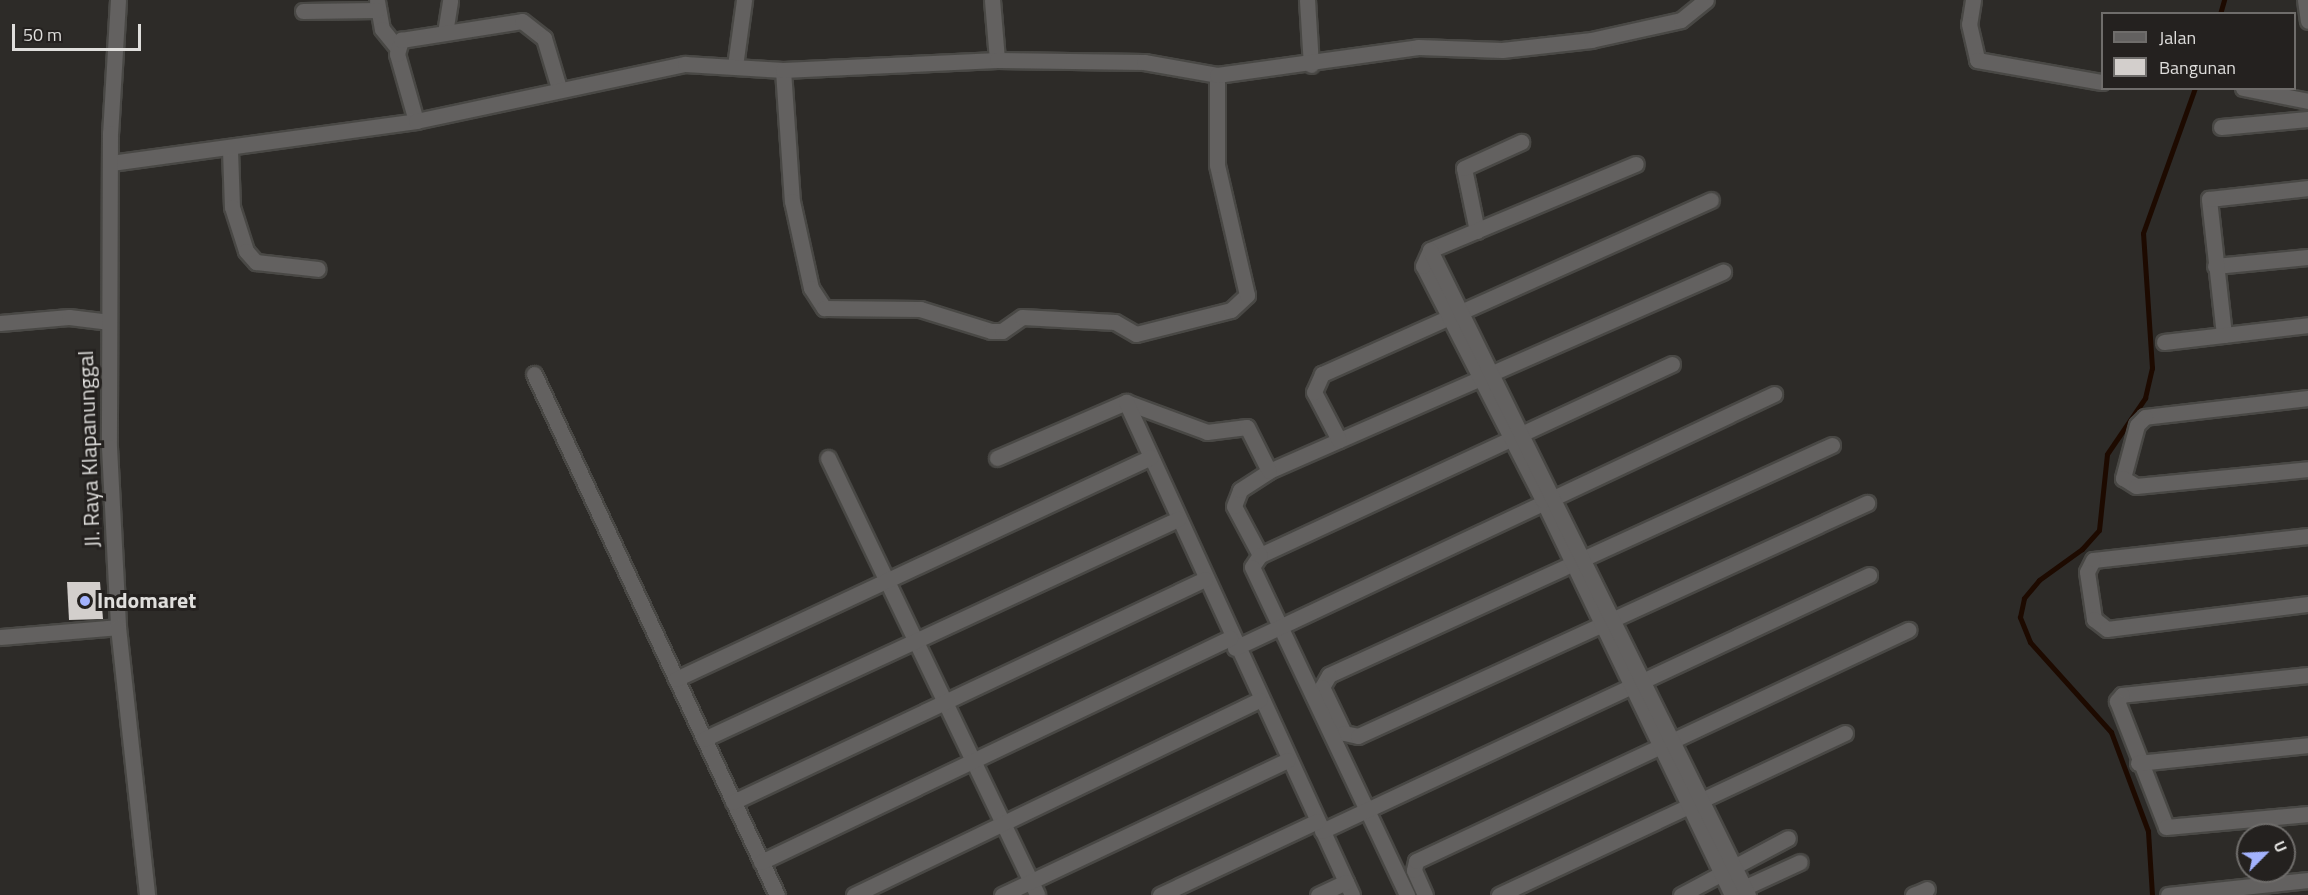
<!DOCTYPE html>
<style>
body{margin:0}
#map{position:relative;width:2308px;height:895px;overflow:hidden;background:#2d2b28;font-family:"Titillium Web",sans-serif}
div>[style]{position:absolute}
.stream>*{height:5px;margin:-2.5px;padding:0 2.5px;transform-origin:2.5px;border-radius:2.5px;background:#1d0a00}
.building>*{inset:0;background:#d3cfcc}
.roads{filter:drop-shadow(2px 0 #494845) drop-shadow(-2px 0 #494845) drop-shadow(0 2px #494845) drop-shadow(0 -2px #494845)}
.minor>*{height:15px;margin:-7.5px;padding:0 7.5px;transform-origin:7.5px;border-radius:7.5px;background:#636160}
.tertiary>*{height:15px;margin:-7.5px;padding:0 7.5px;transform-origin:7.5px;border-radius:7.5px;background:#636160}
.dots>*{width:16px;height:16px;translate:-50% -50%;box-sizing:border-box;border:3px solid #24211f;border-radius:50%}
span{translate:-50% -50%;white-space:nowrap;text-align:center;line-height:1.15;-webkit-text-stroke:6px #24211f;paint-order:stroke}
.street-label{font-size:22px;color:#dfdedc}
.poi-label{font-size:22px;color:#dfdedc;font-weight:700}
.left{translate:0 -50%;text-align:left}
.legend{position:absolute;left:2101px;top:12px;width:195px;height:78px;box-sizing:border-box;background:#24211f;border:2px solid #6f6d6b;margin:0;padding:8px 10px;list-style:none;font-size:18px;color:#dfdedc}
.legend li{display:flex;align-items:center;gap:12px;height:30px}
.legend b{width:30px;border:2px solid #6f6d6b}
.north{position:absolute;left:2236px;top:823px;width:60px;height:60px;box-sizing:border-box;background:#24211f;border:2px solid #6f6d6b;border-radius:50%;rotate:66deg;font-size:16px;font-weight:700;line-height:24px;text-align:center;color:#dfdedc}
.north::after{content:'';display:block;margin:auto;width:21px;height:27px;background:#a3b2fd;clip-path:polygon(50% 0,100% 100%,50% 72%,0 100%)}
.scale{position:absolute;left:12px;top:24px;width:129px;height:27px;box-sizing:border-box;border:3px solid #dfdedc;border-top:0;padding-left:8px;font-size:18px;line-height:21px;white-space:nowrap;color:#dfdedc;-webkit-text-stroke:4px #24211f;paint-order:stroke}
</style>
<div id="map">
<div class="stream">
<i style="left:2220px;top:14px;width:15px;rotate:-74deg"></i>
<i style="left:2152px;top:895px;width:64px;rotate:-93.6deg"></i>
<i style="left:2148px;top:831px;width:106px;rotate:-110.5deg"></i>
<i style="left:2111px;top:732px;width:121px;rotate:-132deg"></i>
<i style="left:2030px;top:642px;width:27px;rotate:-112deg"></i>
<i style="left:2020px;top:617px;width:19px;rotate:-78deg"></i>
<i style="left:2024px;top:598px;width:23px;rotate:-50deg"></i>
<i style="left:2039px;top:580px;width:53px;rotate:-35.8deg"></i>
<i style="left:2082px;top:549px;width:25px;rotate:-48deg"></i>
<i style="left:2099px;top:530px;width:76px;rotate:-84deg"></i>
<i style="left:2107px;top:454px;width:68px;rotate:-55.8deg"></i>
<i style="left:2145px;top:398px;width:31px;rotate:-77deg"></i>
<i style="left:2152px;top:368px;width:135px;rotate:-93.8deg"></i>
<i style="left:2143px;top:233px;width:154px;rotate:-70.3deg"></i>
</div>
<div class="building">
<i style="clip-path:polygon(67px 582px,100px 582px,103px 619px,69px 620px)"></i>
</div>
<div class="roads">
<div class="minor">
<i style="left:992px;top:0;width:60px;rotate:85.2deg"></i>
<i style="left:1307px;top:0;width:65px;rotate:86.5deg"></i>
<i style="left:1973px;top:0;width:24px;rotate:99deg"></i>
<i style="left:1969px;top:24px;width:37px;rotate:77deg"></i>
<i style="left:1977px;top:60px;width:127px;rotate:10deg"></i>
<i style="left:2305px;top:0;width:21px;rotate:82deg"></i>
<i style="left:377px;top:1px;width:28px;rotate:80deg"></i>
<i style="left:382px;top:29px;width:22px;rotate:51deg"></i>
<i style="left:303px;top:11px;width:74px;rotate:-0.8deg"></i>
<i style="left:445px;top:33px;width:33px;rotate:-81deg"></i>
<i style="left:735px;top:66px;width:67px;rotate:-82.2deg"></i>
<i style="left:783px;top:70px;width:131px;rotate:86.1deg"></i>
<i style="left:792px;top:201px;width:89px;rotate:77.7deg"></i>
<i style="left:811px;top:288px;width:24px;rotate:57deg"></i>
<i style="left:824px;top:308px;width:96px;rotate:0.6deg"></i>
<i style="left:920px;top:309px;width:74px;rotate:17.2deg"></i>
<i style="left:991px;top:331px;width:11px"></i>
<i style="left:1002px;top:331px;width:24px;rotate:-35deg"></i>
<i style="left:1022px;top:317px;width:93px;rotate:3.1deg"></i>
<i style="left:1115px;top:322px;width:24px;rotate:30deg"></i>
<i style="left:1136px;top:334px;width:98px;rotate:-14.2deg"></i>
<i style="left:1231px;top:310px;width:22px;rotate:-43deg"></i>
<i style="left:1247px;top:295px;width:133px;rotate:-103deg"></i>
<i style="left:1217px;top:165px;width:90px;rotate:-90deg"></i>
<i style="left:2243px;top:88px;width:66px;rotate:11.3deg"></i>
<i style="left:416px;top:121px;width:70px;rotate:-105.8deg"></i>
<i style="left:397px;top:54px;width:15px;rotate:-74deg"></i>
<i style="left:401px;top:40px;width:122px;rotate:-8.9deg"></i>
<i style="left:522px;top:21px;width:28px;rotate:38deg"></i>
<i style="left:544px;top:38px;width:52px;rotate:73.3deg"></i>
<i style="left:2221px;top:127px;width:87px;rotate:-5.3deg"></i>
<i style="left:230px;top:150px;width:57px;rotate:88deg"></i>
<i style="left:232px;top:207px;width:46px;rotate:72.3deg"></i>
<i style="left:246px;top:251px;width:15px;rotate:48deg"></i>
<i style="left:256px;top:262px;width:62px;rotate:6.4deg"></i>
<i style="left:111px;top:163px;width:308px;rotate:-7.8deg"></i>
<i style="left:416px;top:121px;width:275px;rotate:-12deg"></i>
<i style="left:685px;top:64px;width:98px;rotate:3.5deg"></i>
<i style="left:783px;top:70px;width:214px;rotate:-2.7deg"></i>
<i style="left:997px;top:60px;width:147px;rotate:0.8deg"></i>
<i style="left:1144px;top:62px;width:74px;rotate:10.1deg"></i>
<i style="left:1217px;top:75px;width:203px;rotate:-7.9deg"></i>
<i style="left:1418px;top:47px;width:84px;rotate:2deg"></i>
<i style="left:1502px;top:50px;width:90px;rotate:-6.4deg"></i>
<i style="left:1591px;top:40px;width:92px;rotate:-12.5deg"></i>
<i style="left:1681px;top:20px;width:32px;rotate:-39deg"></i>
<i style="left:1477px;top:231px;width:64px;rotate:-101.7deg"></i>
<i style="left:1464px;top:168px;width:63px;rotate:-24.5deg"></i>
<i style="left:1430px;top:250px;width:223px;rotate:-22.7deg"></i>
<i style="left:2215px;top:266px;width:93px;rotate:-5.5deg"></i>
<i style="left:0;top:323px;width:69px;rotate:-5deg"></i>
<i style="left:69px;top:317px;width:39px;rotate:7deg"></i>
<i style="left:2224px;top:335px;width:137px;rotate:-96.3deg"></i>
<i style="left:2209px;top:199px;width:100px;rotate:-6.3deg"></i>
<i style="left:2164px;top:342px;width:145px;rotate:-6.7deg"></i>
<i style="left:1672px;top:364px;width:454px;rotate:155.1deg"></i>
<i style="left:1260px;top:555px;width:55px;rotate:-118deg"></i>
<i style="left:1234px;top:506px;width:17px;rotate:-69deg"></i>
<i style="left:1240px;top:490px;width:35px;rotate:-33deg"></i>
<i style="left:1269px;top:471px;width:496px;rotate:-23.7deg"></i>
<i style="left:534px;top:374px;width:575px;rotate:65deg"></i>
<i style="left:2308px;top:398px;width:164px;rotate:173.4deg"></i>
<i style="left:2145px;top:417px;width:11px;rotate:135deg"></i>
<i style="left:2137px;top:425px;width:55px;rotate:104.8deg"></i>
<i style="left:2123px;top:478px;width:15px;rotate:32deg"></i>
<i style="left:2136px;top:486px;width:173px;rotate:-5.6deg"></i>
<i style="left:1126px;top:402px;width:86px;rotate:20.3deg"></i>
<i style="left:1207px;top:432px;width:40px;rotate:-7.1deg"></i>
<i style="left:1247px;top:427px;width:49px;rotate:63.4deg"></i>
<i style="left:1339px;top:440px;width:54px;rotate:-117.5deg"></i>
<i style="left:1314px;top:392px;width:20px;rotate:-66deg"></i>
<i style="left:1322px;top:374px;width:426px;rotate:-24.1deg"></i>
<i style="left:1832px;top:445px;width:553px;rotate:155.43deg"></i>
<i style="left:1329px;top:675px;width:14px;rotate:120deg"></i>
<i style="left:1322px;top:687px;width:51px;rotate:64.4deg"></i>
<i style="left:1344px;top:733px;width:14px;rotate:12deg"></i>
<i style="left:1358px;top:736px;width:560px;rotate:-24.6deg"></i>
<i style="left:828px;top:458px;width:484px;rotate:64.4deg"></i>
<i style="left:997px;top:458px;width:141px;rotate:-23.5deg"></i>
<i style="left:1126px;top:402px;width:542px;rotate:65.37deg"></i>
<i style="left:2308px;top:536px;width:216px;rotate:173.6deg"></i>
<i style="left:2093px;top:560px;width:13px;rotate:117deg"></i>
<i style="left:2087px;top:572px;width:48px;rotate:81.5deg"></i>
<i style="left:2094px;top:619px;width:16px;rotate:38deg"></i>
<i style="left:2107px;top:629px;width:203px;rotate:-7.1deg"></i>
<i style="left:1260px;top:555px;width:14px;rotate:124deg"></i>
<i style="left:1252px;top:567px;width:363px;rotate:64.7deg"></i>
<i style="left:0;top:637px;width:118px;rotate:-4.8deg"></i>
<i style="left:1235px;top:648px;width:596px;rotate:-25.23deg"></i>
<i style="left:2308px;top:675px;width:187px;rotate:173.9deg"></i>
<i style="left:2122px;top:695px;width:8px;rotate:130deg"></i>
<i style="left:2117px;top:701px;width:135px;rotate:68.7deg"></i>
<i style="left:2166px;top:827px;width:143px;rotate:-5.2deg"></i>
<i style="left:676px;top:679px;width:524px;rotate:-25.05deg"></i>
<i style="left:704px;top:739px;width:523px;rotate:-24.9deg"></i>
<i style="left:2138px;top:763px;width:171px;rotate:-6deg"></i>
<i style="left:733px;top:802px;width:522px;rotate:-25.29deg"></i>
<i style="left:1322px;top:831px;width:604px;rotate:-25.08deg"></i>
<i style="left:761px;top:862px;width:520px;rotate:-25.53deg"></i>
<i style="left:1737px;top:891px;width:69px;rotate:-24.7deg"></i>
<i style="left:854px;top:895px;width:450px;rotate:-25.7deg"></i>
<i style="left:1002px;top:895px;width:316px;rotate:-25.3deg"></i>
<i style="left:1160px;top:895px;width:174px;rotate:-25.2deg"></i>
<i style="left:1318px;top:895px;width:31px;rotate:-25deg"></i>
<i style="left:1425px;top:895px;width:27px;rotate:-114deg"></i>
<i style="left:1414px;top:870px;width:9px;rotate:-77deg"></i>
<i style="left:1416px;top:861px;width:544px;rotate:-25.15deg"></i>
<i style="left:1499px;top:895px;width:382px;rotate:-25.1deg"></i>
<i style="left:1681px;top:895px;width:121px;rotate:-28deg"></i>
<i style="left:1732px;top:895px;width:438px;rotate:-115.6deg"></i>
<i style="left:1543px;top:500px;width:263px;rotate:-117.1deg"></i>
<i style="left:1423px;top:266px;width:17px;rotate:-66deg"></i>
<i style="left:1430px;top:250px;width:719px;rotate:63.76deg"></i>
<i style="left:1913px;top:895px;width:15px;rotate:-23deg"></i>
<i style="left:2168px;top:895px;width:141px;rotate:-6.1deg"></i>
</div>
<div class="tertiary">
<i style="left:118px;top:0;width:133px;rotate:93.4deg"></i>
<i style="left:110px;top:133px;width:314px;rotate:90.2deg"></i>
<i style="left:109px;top:447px;width:180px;rotate:87.1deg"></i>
<i style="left:118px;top:627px;width:270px;rotate:83.8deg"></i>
</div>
</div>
<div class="dots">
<i style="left:85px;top:601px;background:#a3b2fd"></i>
</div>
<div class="street-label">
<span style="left:89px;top:449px;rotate:-92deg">Jl. Raya Klapanunggal</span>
</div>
<div class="poi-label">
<span class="left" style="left:97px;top:601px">Indomaret</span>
</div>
<ul class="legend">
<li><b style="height:8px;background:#636160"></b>Jalan</li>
<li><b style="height:16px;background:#d3cfcc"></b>Bangunan</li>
</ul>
<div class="north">U</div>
<div class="scale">50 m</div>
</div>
